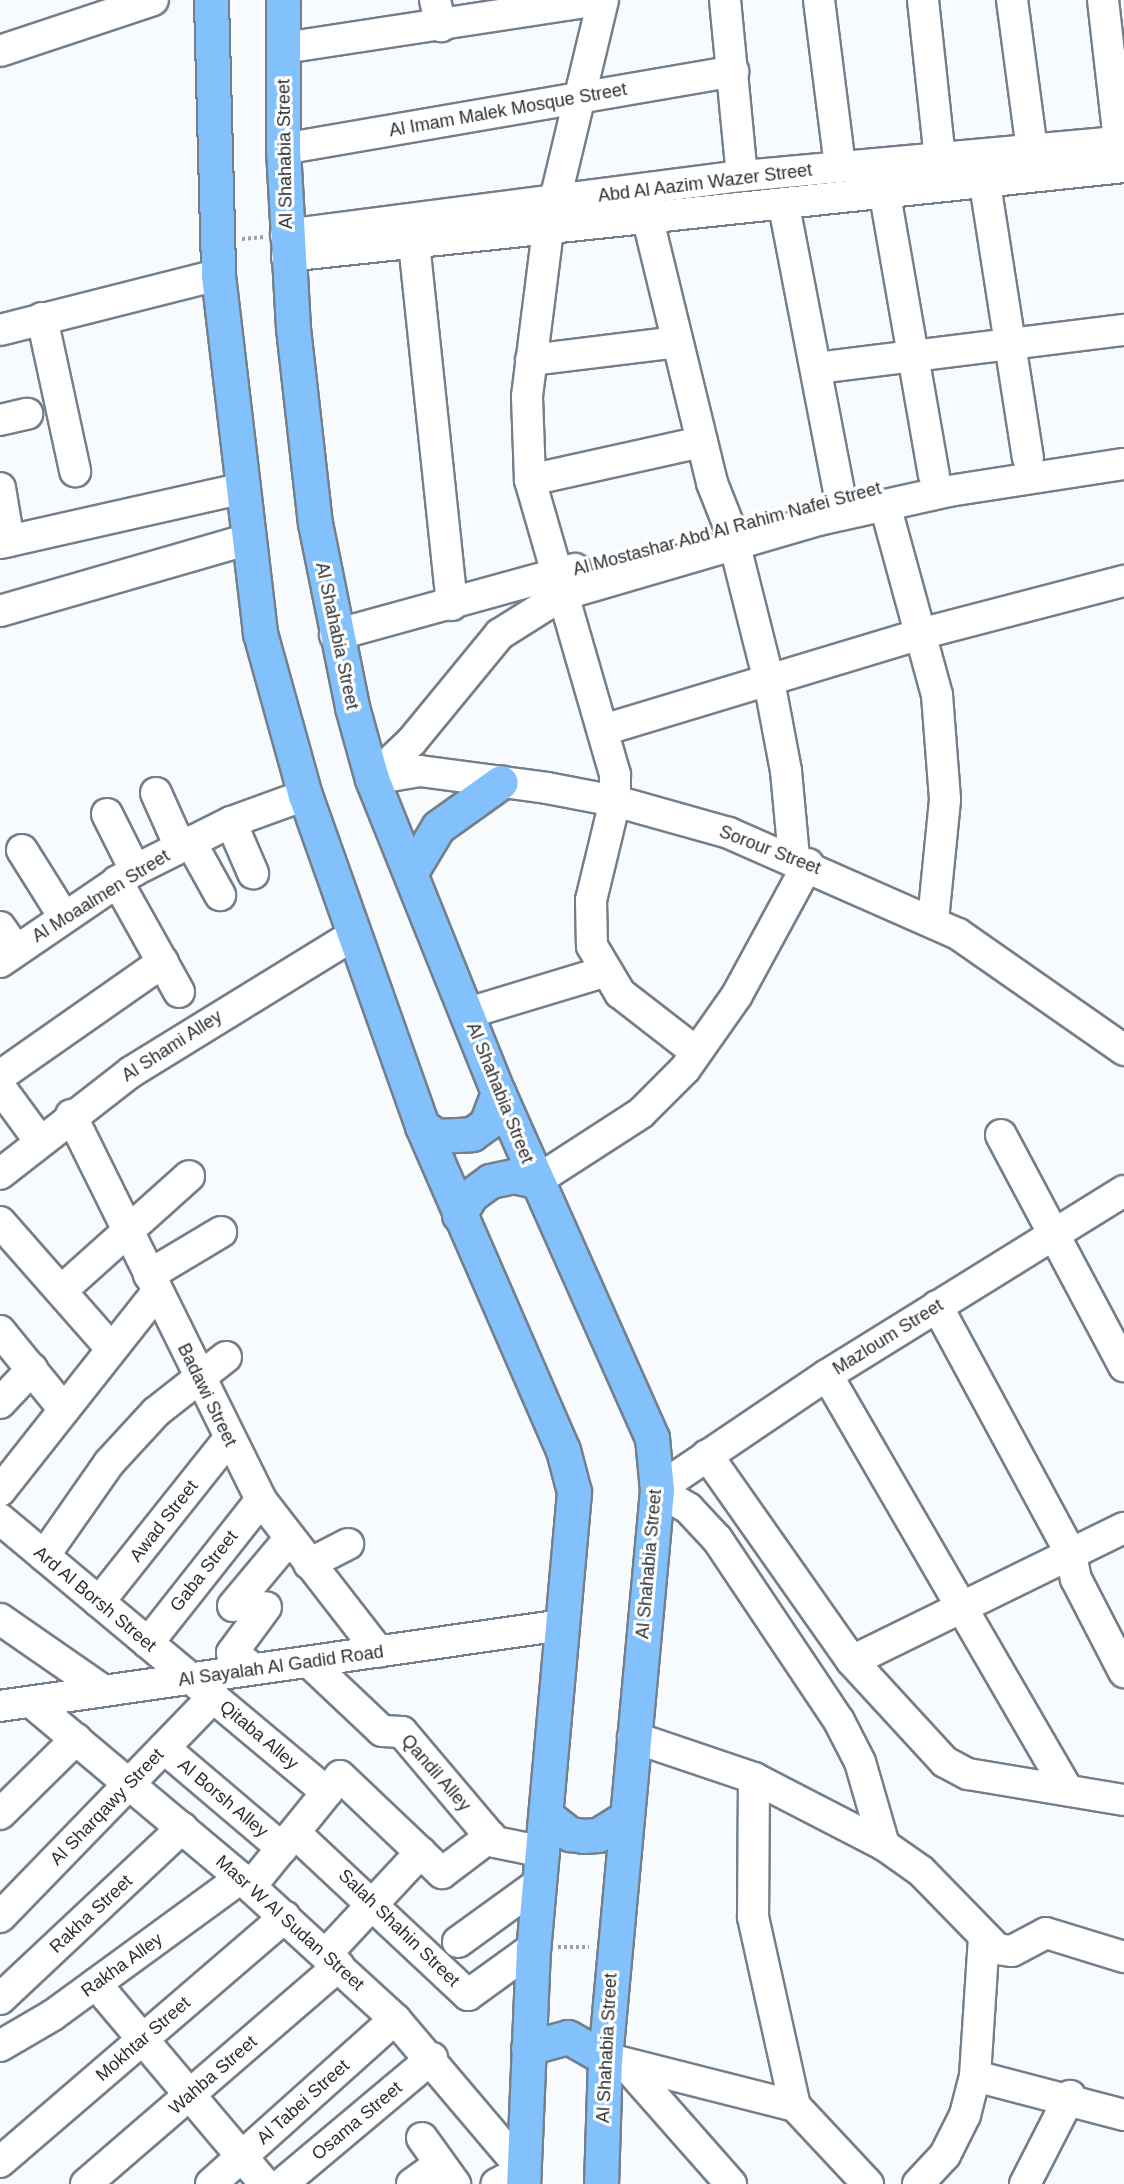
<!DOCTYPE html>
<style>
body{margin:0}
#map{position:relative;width:1124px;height:2184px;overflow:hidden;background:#f8fbfe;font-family:Arial,sans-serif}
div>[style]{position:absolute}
.path>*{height:4px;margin-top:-2px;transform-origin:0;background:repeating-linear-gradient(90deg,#9ea2a6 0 3px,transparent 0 6px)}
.roads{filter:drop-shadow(2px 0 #737f8a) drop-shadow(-2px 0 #737f8a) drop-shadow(0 2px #737f8a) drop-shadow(0 -2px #737f8a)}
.minor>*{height:30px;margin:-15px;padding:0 15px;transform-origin:15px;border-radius:15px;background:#fff}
.highway>*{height:33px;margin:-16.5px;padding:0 16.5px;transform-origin:16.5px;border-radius:16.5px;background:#83c1fd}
span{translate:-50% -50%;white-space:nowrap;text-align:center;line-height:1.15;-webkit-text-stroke:6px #fff;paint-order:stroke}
.street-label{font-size:18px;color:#2a2f33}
</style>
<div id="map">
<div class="path">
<i style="left:242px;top:239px;width:22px;rotate:-5deg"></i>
<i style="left:558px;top:1947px;width:31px"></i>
</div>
<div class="roads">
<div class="minor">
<i style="left:435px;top:0;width:27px;rotate:77deg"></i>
<i style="left:725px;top:0;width:177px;rotate:84.5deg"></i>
<i style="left:819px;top:0;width:168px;rotate:82.8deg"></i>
<i style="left:923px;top:0;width:159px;rotate:83.9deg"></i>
<i style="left:1012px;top:0;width:151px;rotate:82.4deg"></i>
<i style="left:1103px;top:0;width:142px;rotate:83.5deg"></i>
<i style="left:284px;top:48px;width:317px;rotate:-8.7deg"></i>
<i style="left:0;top:51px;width:161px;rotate:-18.4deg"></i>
<i style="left:283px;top:149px;width:457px;rotate:-9.8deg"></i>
<i style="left:985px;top:184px;width:277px;rotate:81.1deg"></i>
<i style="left:885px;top:195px;width:284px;rotate:80.1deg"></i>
<i style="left:555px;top:200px;width:206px;rotate:-76.5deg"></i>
<i style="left:784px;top:206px;width:295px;rotate:79.1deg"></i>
<i style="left:648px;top:220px;width:271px;rotate:76.3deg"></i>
<i style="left:712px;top:483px;width:46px;rotate:68.4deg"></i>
<i style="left:548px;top:230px;width:168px;rotate:97.2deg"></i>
<i style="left:527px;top:397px;width:83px;rotate:87.9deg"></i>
<i style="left:530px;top:480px;width:307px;rotate:73.9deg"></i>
<i style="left:615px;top:775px;width:26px;rotate:90deg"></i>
<i style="left:615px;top:801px;width:102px;rotate:103.6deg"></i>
<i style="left:591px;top:900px;width:46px;rotate:88.8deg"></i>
<i style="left:592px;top:946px;width:55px;rotate:59.2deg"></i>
<i style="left:620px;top:993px;width:96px;rotate:37.8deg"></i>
<i style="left:286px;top:235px;width:460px;rotate:-7.4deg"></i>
<i style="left:742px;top:176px;width:384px;rotate:-5.2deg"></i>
<i style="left:414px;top:243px;width:364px;rotate:84deg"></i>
<i style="left:287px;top:256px;width:842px;rotate:-6.07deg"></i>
<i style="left:42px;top:318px;width:157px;rotate:77.8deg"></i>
<i style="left:0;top:330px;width:225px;rotate:-14.2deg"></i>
<i style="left:531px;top:360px;width:147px;rotate:-7deg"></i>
<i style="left:817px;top:368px;width:309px;rotate:-7.1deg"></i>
<i style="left:0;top:420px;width:28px;rotate:-13deg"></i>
<i style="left:530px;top:480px;width:176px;rotate:-12.5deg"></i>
<i style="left:0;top:488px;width:54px;rotate:80.4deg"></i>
<i style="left:885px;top:505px;width:197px;rotate:74.7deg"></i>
<i style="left:937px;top:695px;width:105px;rotate:85.6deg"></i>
<i style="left:945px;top:800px;width:122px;rotate:95.7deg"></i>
<i style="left:734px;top:542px;width:143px;rotate:75.9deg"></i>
<i style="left:769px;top:681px;width:92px;rotate:79.3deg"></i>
<i style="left:786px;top:771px;width:87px;rotate:84.7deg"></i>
<i style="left:0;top:543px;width:245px;rotate:-12.7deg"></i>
<i style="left:0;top:611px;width:256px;rotate:-16.1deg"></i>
<i style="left:335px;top:635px;width:249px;rotate:-15.4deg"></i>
<i style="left:603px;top:730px;width:331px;rotate:-16.8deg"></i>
<i style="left:920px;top:634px;width:211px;rotate:-14.6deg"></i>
<i style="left:372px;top:779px;width:55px;rotate:-43.5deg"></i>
<i style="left:412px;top:741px;width:139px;rotate:-50.6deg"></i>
<i style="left:500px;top:634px;width:73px;rotate:-32.2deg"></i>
<i style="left:562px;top:595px;width:267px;rotate:-16.3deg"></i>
<i style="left:818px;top:520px;width:134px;rotate:-12.5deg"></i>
<i style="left:949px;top:491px;width:177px;rotate:-8.8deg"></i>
<i style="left:372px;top:779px;width:49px;rotate:-9.5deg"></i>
<i style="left:420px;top:771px;width:128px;rotate:7.6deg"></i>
<i style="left:547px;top:788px;width:69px;rotate:10.8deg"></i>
<i style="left:615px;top:801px;width:118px;rotate:15.7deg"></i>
<i style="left:729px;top:833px;width:250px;rotate:23.8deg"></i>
<i style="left:958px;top:934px;width:203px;rotate:34.9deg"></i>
<i style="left:156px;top:793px;width:59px;rotate:66deg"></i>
<i style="left:107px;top:814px;width:63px;rotate:63.4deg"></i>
<i style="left:231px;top:822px;width:56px;rotate:66.7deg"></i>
<i style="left:190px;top:841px;width:62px;rotate:60.9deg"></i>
<i style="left:22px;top:850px;width:79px;rotate:57.9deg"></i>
<i style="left:117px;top:881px;width:127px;rotate:60.8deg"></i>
<i style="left:0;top:927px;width:28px;rotate:55deg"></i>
<i style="left:0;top:962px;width:163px;rotate:-34.3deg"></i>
<i style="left:135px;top:870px;width:107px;rotate:-26.6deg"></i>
<i style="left:231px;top:822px;width:79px;rotate:-20deg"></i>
<i style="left:468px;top:1013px;width:142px;rotate:-16.8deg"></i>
<i style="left:0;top:1076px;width:199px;rotate:-35deg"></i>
<i style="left:0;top:1087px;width:66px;rotate:53.7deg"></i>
<i style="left:71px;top:1115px;width:429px;rotate:63.7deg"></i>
<i style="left:261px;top:1500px;width:192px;rotate:52.2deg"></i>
<i style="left:1001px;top:1135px;width:262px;rotate:62deg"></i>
<i style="left:0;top:1174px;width:166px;rotate:-37.9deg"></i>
<i style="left:131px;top:1072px;width:263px;rotate:-31.6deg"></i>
<i style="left:536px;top:1181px;width:125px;rotate:-32.9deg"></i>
<i style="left:641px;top:1113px;width:62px;rotate:-45deg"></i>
<i style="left:685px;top:1069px;width:90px;rotate:-54.9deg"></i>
<i style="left:737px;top:995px;width:149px;rotate:-61.5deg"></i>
<i style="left:0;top:1222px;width:167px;rotate:48.7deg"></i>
<i style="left:149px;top:1275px;width:84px;rotate:-30.8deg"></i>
<i style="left:61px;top:1291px;width:172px;rotate:-41.9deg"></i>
<i style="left:937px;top:1306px;width:282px;rotate:61.6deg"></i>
<i style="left:1071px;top:1554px;width:25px;rotate:79deg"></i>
<i style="left:1076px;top:1579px;width:105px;rotate:62.7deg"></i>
<i style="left:0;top:1331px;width:98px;rotate:50.8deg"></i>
<i style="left:827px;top:1375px;width:480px;rotate:59.9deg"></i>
<i style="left:0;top:1403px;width:47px;rotate:-46.7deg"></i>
<i style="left:707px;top:1455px;width:252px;rotate:54.9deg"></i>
<i style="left:852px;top:1661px;width:137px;rotate:47.4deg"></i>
<i style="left:945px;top:1762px;width:26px;rotate:28deg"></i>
<i style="left:968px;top:1774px;width:158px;rotate:9.5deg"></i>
<i style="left:0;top:1491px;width:253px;rotate:-51.7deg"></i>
<i style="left:0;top:1519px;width:426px;rotate:39.9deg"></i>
<i style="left:44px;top:1556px;width:113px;rotate:-55deg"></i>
<i style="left:109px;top:1463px;width:69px;rotate:-47.3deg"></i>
<i style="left:156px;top:1412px;width:89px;rotate:-38.2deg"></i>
<i style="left:309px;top:1564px;width:44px;rotate:-27.1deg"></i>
<i style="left:99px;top:1602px;width:207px;rotate:-51.5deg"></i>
<i style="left:233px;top:1606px;width:87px;rotate:-50.1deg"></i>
<i style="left:0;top:1619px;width:126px;rotate:34.7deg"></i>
<i style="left:148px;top:1643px;width:182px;rotate:-51.7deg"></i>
<i style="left:852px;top:1661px;width:303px;rotate:-26.1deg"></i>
<i style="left:309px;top:1662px;width:100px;rotate:43.4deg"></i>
<i style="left:382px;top:1731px;width:20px;rotate:3deg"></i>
<i style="left:402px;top:1732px;width:144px;rotate:49.8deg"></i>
<i style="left:495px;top:1842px;width:50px;rotate:11.5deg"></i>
<i style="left:254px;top:1669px;width:27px;rotate:-144deg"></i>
<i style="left:232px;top:1653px;width:57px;rotate:-53.5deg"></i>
<i style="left:31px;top:1702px;width:274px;rotate:40deg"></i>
<i style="left:241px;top:1878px;width:209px;rotate:42.5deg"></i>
<i style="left:395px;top:2019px;width:198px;rotate:49.7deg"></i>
<i style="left:523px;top:2170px;width:30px;rotate:152deg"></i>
<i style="left:0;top:1706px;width:568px;rotate:-8.2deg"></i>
<i style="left:633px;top:1737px;width:128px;rotate:18.7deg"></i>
<i style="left:754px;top:1778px;width:146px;rotate:27.3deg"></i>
<i style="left:884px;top:1845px;width:45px;rotate:35.1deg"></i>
<i style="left:921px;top:1871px;width:109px;rotate:45.7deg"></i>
<i style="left:997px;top:1949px;width:15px;rotate:8deg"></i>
<i style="left:1012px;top:1951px;width:38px;rotate:-28deg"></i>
<i style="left:1046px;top:1933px;width:82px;rotate:17.1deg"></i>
<i style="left:164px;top:1748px;width:155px;rotate:40.3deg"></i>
<i style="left:754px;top:1778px;width:139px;rotate:90.4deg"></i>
<i style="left:753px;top:1917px;width:194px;rotate:77.5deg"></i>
<i style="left:0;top:1814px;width:107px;rotate:-44.6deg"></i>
<i style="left:295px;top:1833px;width:237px;rotate:43.1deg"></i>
<i style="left:468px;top:1995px;width:80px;rotate:-35.9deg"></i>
<i style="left:884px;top:1845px;width:86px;rotate:-106.1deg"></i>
<i style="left:860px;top:1762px;width:46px;rotate:-117.1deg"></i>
<i style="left:839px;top:1721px;width:219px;rotate:-123.8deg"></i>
<i style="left:717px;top:1539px;width:42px;rotate:-133.1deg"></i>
<i style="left:688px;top:1508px;width:36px;rotate:-150deg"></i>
<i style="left:657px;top:1490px;width:205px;rotate:-34.1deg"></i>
<i style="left:827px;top:1375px;width:349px;rotate:-31.8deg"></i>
<i style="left:251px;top:1886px;width:141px;rotate:-51deg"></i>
<i style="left:340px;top:1776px;width:141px;rotate:43.6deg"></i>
<i style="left:442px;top:1873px;width:61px;rotate:-37.1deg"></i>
<i style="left:0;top:1917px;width:306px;rotate:-45.9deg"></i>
<i style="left:458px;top:1942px;width:102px;rotate:-35.9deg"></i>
<i style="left:326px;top:1954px;width:139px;rotate:-47deg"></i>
<i style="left:96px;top:1984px;width:262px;rotate:49.8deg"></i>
<i style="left:0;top:1999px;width:250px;rotate:-43.2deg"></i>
<i style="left:0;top:2046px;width:61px;rotate:-30.3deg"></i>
<i style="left:53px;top:2015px;width:233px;rotate:-36.1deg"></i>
<i style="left:605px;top:2058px;width:196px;rotate:14.2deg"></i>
<i style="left:795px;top:2106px;width:107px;rotate:46.9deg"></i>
<i style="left:626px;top:2065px;width:159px;rotate:48.6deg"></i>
<i style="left:975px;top:2076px;width:154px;rotate:14.7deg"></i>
<i style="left:422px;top:2138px;width:57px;rotate:54.3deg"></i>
<i style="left:0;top:2162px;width:376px;rotate:-40.7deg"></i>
<i style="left:86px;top:2184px;width:334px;rotate:-40.8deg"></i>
<i style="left:211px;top:2184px;width:247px;rotate:-41.9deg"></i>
<i style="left:282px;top:2184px;width:196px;rotate:-40deg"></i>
<i style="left:412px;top:2184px;width:34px;rotate:-36deg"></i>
<i style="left:918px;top:2184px;width:40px;rotate:-47deg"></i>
<i style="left:945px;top:2155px;width:45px;rotate:-63.4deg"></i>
<i style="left:965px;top:2115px;width:40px;rotate:-75.6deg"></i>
<i style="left:975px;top:2076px;width:138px;rotate:-86.3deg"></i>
<i style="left:1025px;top:2184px;width:99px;rotate:-62.9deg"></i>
</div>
<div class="highway">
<i style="left:211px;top:0;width:275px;rotate:88.5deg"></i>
<i style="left:218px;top:275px;width:360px;rotate:83.3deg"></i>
<i style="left:260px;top:633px;width:168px;rotate:74.5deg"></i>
<i style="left:305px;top:795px;width:351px;rotate:70.5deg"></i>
<i style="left:422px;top:1126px;width:353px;rotate:66.5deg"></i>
<i style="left:563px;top:1450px;width:43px;rotate:75.3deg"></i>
<i style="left:574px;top:1492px;width:458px;rotate:95.1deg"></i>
<i style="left:533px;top:1948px;width:236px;rotate:92.4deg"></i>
<i style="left:283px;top:0;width:149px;rotate:90deg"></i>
<i style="left:283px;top:149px;width:179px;rotate:86.8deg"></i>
<i style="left:293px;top:328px;width:196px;rotate:83.6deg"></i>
<i style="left:315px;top:523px;width:188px;rotate:78.6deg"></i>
<i style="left:352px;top:707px;width:75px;rotate:74.5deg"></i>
<i style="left:372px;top:779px;width:337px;rotate:68.1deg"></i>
<i style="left:498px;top:1092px;width:379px;rotate:66deg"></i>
<i style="left:652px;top:1438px;width:52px;rotate:84.5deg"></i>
<i style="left:657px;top:1490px;width:570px;rotate:95.23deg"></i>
<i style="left:605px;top:2058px;width:126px;rotate:91.8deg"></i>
<i style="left:411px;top:872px;width:52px;rotate:-59deg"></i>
<i style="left:438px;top:827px;width:77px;rotate:-35.5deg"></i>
<i style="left:422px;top:1126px;width:18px;rotate:34deg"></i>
<i style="left:437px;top:1136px;width:35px;rotate:-3deg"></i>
<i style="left:472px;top:1134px;width:17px;rotate:-36deg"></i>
<i style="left:486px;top:1124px;width:34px;rotate:-69deg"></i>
<i style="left:459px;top:1215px;width:23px;rotate:-59deg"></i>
<i style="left:471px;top:1195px;width:24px;rotate:-36deg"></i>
<i style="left:490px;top:1181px;width:24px;rotate:-12deg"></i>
<i style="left:513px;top:1176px;width:24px;rotate:12deg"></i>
<i style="left:548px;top:1817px;width:28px;rotate:38deg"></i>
<i style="left:570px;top:1834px;width:14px;rotate:8deg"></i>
<i style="left:584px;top:1836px;width:14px;rotate:-4deg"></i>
<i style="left:598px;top:1835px;width:31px;rotate:-32deg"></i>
<i style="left:528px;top:2048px;width:41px;rotate:-15.4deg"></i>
<i style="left:568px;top:2037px;width:43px;rotate:29.6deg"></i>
</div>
</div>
<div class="street-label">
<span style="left:508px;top:110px;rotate:-10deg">Al Imam Malek Mosque Street</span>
<span style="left:285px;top:154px;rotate:-91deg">Al Shahabia Street</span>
<span style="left:705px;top:183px;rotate:-7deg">Abd Al Aazim Wazer Street</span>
<span style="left:727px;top:529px;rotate:-15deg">Al Mostashar Abd Al Rahim Nafei Street</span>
<span style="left:337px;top:636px;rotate:78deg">Al Shahabia Street</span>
<span style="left:770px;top:850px;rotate:21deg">Sorour Street</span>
<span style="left:101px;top:896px;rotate:-32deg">Al Moaalmen Street</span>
<span style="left:172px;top:1046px;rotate:-33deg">Al Shami Alley</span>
<span style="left:500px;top:1093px;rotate:68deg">Al Shahabia Street</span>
<span style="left:888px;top:1337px;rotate:-32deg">Mazloum Street</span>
<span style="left:207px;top:1395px;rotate:64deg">Badawi Street</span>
<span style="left:164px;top:1521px;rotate:-52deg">Awad Street</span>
<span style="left:649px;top:1564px;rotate:-85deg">Al Shahabia Street</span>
<span style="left:204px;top:1571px;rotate:-52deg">Gaba Street</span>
<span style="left:95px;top:1599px;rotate:40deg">Ard Al Borsh Street</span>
<span style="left:281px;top:1666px;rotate:-8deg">Al Sayalah Al Gadid Road</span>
<span style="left:259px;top:1735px;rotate:40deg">Qitaba Alley</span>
<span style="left:436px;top:1773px;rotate:49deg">Qandil Alley</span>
<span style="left:223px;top:1798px;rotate:40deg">Al Borsh Alley</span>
<span style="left:107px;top:1807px;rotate:-46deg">Al Sharqawy Street</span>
<span style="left:91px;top:1914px;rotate:-43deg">Rakha Street</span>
<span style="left:290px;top:1923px;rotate:42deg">Masr W Al Sudan Street</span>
<span style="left:399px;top:1928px;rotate:44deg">Salah Shahin Street</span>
<span style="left:122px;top:1965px;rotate:-36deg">Rakha Alley</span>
<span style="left:143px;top:2039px;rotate:-41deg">Mokhtar Street</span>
<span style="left:607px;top:2048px;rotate:-87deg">Al Shahabia Street</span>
<span style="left:213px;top:2075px;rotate:-41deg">Wahba Street</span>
<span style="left:303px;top:2102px;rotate:-42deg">Al Tabei Street</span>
<span style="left:357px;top:2121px;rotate:-40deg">Osama Street</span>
</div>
</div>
